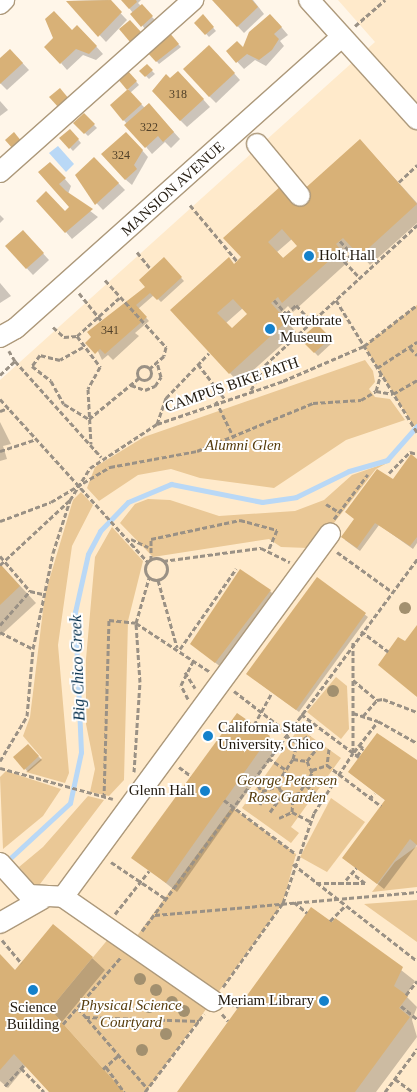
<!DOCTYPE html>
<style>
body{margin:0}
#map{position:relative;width:417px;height:1092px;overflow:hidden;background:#fff6e9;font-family:"Times New Roman",serif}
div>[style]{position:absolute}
.built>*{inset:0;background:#ffeacb}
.green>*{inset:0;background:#eac896}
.water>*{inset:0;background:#b9d8f6}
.shadow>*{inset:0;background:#0003}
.stream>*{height:5px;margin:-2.5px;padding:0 2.5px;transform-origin:2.5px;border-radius:2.5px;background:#b9d8f6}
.building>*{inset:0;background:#d8b177}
.path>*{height:3px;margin-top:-1.5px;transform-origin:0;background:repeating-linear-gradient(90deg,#9a9185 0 5px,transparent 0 7.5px)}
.path>.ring{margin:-1.5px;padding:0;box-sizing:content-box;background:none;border:3px solid #9a9185;border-radius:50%}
.roads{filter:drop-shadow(1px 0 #ad997b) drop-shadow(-1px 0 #ad997b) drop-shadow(0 1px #ad997b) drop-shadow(0 -1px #ad997b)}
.minor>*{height:20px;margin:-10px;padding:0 10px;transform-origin:10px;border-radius:10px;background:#fff}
.trees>*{width:12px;height:12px;margin:-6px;border-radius:50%;background:#a2906f}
.dots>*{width:14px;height:14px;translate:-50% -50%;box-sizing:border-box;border:2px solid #fff;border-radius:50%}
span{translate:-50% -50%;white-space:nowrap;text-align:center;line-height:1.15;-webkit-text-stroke:4px #fff;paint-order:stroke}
.number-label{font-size:12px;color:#504029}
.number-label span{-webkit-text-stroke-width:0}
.street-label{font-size:15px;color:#221a0f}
.poi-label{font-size:15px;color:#221a0f}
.left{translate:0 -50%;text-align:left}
.right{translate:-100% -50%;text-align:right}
.park-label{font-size:15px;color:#563c0c;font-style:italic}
.water-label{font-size:16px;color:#022d4b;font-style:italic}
</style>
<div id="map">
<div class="built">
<i style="clip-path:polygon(338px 0,417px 0,417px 1092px,0 1092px,0 380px,375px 42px)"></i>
</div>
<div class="green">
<i style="clip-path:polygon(417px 305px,417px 426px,415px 428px,364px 346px)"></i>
<i style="clip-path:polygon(365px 360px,373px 371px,375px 382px,369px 389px,375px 397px,390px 399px,405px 420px,346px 440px,274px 488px,200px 478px,171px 469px,138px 475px,99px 501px,87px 488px,95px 467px,144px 437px)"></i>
<i style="clip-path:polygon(389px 462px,376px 469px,330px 528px,325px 525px,308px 548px,281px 547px,269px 539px,153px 557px,120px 523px,135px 504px,148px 499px,170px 500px,219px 516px,295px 511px,324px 500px,352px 475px)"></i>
<i style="clip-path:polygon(81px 492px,93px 505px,72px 546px,58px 645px,69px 773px,65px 783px,26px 772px,42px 758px,23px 736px,30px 717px,45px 594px,73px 500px)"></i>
<i style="clip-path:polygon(112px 527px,143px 561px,128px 621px,124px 780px,109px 796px,90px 792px,95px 769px,86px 724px,86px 659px,95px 557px)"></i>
<i style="clip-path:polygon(336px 677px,347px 686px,349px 729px,341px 739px,307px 712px)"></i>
<i style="clip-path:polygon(299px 728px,341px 758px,291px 827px,299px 833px,291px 843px,242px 808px)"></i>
<i style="clip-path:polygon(6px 771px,61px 789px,43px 816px,3px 849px,0 777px)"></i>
<i style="clip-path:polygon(88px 796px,104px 800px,37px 888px,19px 867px,43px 847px)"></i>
<i style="clip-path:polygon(331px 798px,365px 822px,327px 872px,300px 857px)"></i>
<i style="clip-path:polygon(232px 807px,296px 854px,283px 903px,146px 1092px,124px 1092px,50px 1009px,114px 932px,131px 944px)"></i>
<i style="clip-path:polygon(417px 846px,417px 887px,372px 892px,395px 862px)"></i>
<i style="clip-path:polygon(417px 900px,417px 942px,364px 904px)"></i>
</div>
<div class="water">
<i style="clip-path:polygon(58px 146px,74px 164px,66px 172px,49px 153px)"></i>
</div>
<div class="shadow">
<i style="clip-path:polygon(108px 0,127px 20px,106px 42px,68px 1px)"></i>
<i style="clip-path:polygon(123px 0,141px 0,138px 3px,155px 20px,145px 29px)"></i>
<i style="clip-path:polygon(213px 0,253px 0,264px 14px,244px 33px)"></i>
<i style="clip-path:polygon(203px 16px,216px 31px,209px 37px,196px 23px)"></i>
<i style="clip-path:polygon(277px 22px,288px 35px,280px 41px,284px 46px,266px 66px,255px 60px,244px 69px,227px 51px,244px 49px)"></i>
<i style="clip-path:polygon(84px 33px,103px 54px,96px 60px,83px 55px,67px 70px,61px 63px)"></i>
<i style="clip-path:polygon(168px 34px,181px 47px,159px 64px,148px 51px)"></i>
<i style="clip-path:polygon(216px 53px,240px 80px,216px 103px,209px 96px)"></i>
<i style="clip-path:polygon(17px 57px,29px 70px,7px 90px,0 83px,0 60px)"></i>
<i style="clip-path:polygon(147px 66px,155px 74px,149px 79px,141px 71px)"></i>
<i style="clip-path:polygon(127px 71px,139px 85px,130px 93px,145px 108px,155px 111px,180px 139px,171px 148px,165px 142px,152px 154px,112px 106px,129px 90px,119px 79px)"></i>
<i style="clip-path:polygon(170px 79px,185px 79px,210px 107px,187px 127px,180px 120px)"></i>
<i style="clip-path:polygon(0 101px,8px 110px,0 116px)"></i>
<i style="clip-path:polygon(84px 115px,97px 128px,88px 136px,75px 123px)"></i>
<i style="clip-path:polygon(70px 130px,81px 143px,73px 151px,61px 138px)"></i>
<i style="clip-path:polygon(133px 140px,148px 157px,132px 185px,125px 179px)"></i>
<i style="clip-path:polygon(evenodd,369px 150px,417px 203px,417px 223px,370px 265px,354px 247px,345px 255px,350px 260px,293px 312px,288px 306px,280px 314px,296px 332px,239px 383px,172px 310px,235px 265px,292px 196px,369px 150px,292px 239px,299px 246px,284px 259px,277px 252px,292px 239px,369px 150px,243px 308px,249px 314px,232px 330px,226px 323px,243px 308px)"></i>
<i style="clip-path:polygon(94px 158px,125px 190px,103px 210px,88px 194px)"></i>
<i style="clip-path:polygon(57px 170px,71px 186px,68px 194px,98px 217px,72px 239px,66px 232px,65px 212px,71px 207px,40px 172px)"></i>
<i style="clip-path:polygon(0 215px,4px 219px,0 223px)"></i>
<i style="clip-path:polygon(29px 238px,49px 260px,33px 275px,6px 246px)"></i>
<i style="clip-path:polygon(164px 259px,184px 281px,161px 302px,154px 295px,138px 309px,149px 321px,135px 333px,139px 336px,113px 360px,108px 355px,102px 360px,89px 332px,147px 287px)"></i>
<i style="clip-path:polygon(0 283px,11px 296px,0 303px)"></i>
<i style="clip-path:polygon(317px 325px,333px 342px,318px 356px,302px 339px)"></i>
<i style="clip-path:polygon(0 422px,11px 444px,3px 446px,7px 459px,0 461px)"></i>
<i style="clip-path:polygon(417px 460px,417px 543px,413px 549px,379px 525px,360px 551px,345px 540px,355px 519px)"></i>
<i style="clip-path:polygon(0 564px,36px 603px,0 636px)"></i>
<i style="clip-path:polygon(317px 579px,368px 617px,299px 712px,251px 677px)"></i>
<i style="clip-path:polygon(270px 591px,277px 598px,222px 668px,192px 644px)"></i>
<i style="clip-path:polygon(269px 737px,279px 747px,177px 892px,133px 857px)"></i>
<i style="clip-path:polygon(28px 746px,42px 760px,28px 772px,15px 757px)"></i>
<i style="clip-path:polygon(417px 763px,417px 845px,384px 889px,344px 858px,386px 801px,349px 772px)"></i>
<i style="clip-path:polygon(336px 919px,415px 981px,406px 996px,417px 1007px,412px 1020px,417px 1037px,376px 1092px,178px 1092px)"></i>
<i style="clip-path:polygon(0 957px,15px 971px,92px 958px,105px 970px,61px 1023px,124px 1092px,50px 1092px,26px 1066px,8px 1088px,0 1081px)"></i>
</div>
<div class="stream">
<i style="left:6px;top:862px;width:87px;rotate:-42.7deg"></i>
<i style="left:70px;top:803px;width:52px;rotate:-77.8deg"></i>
<i style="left:81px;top:752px;width:140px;rotate:-92.5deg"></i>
<i style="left:75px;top:612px;width:59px;rotate:-77.4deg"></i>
<i style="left:88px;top:554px;width:26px;rotate:-62deg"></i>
<i style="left:100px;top:531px;width:40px;rotate:-46deg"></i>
<i style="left:128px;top:502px;width:47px;rotate:-22.7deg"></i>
<i style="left:171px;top:484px;width:93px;rotate:11.2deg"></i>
<i style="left:262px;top:502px;width:34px;rotate:-8deg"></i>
<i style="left:296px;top:497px;width:59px;rotate:-26.1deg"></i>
<i style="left:349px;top:471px;width:40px;rotate:-16deg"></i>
<i style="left:387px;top:460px;width:45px;rotate:-48.6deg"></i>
</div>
<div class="building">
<i style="clip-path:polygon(111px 0,122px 12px,98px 37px,66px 1px)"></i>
<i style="clip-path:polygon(121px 0,136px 0,137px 2px,129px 9px)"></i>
<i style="clip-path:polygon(212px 0,252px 0,258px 7px,237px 27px)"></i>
<i style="clip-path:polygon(142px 4px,153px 16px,141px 27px,130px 14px)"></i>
<i style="clip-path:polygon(54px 11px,72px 30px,77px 25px,97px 46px,89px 54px,76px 49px,60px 64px,44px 47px,53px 38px,45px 19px)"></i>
<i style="clip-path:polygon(203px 14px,214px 27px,205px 35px,194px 23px)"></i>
<i style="clip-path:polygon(270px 14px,282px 27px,274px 34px,279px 39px,272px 50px,259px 60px,247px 54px,236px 63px,226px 51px,237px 41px,243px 47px,249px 32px)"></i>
<i style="clip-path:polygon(130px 20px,141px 32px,130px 42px,119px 29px)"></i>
<i style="clip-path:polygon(169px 32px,179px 44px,156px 62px,146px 51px)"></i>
<i style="clip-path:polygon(209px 45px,235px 73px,209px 97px,183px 69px)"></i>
<i style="clip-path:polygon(10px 49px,23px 63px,0 84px,0 58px)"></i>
<i style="clip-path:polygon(147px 64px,153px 70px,145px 77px,139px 71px)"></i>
<i style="clip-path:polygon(127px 70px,137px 81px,127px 90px,117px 78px)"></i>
<i style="clip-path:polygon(178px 71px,204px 99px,180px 121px,152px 91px,166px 74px,170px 78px)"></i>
<i style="clip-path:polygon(60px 88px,69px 99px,59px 108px,49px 97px)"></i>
<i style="clip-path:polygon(128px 89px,142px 104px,123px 121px,110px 105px)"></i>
<i style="clip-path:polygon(149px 103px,174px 132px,163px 142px,158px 136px,145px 148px,124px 125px)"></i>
<i style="clip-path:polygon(84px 113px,95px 124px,84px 134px,73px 123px)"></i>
<i style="clip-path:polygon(70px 129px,79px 139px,69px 149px,59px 138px)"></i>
<i style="clip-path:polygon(14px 132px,22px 142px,13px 149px,5px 140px)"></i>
<i style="clip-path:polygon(126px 132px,143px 150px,134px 165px,137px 169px,125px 180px,101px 154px)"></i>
<i style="clip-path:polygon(evenodd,360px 139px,417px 204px,360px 256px,343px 238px,336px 244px,341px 250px,282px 303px,278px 297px,271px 303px,287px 321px,229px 374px,170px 310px,229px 257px,234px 264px,241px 257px,223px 238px,282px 185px,301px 192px,360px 139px,282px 229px,297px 246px,283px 258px,268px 242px,282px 229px,360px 139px,233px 299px,247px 314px,232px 328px,217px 313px,233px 299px)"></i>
<i style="clip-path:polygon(94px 157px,119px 183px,95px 205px,75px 175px)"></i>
<i style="clip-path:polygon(50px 162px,66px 178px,59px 184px,66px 191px,93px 209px,65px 233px,36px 201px,46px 191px,65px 211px,69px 207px,38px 172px)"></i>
<i style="clip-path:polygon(23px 230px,44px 253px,26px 269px,5px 246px)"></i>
<i style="clip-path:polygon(164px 257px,182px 277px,157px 300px,150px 293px,136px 305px,147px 317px,105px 354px,100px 349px,95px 354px,85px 343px,91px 337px,87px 332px,145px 287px,139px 280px)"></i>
<i style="clip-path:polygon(317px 324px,331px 338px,314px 353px,300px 339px)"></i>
<i style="clip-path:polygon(411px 454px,417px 459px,417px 537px,410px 546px,375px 523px,357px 548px,341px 537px,354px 519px,345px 512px,377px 469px,393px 479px)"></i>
<i style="clip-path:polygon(0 564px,20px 586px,0 605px)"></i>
<i style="clip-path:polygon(240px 569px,271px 590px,215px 663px,190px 644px)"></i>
<i style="clip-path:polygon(317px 577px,366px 613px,296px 710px,246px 674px)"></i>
<i style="clip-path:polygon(417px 625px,417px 697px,378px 665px,398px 637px,405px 641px)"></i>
<i style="clip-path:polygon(237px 713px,270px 736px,166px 883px,131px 858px)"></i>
<i style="clip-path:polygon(377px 733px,417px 760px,417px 845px,410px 839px,377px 884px,342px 858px,385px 800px,348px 772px)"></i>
<i style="clip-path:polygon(28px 744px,39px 756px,24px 770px,13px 757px)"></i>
<i style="clip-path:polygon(311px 907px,332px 922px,335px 918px,403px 967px,394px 986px,408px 996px,399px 1008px,410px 1017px,355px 1092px,177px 1092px)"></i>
<i style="clip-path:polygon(53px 924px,93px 957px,50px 1009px,124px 1092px,49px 1092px,14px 1054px,0 1070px,0 954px,15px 970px)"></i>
</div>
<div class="path">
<i style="left:355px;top:26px;width:40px;rotate:-41deg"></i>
<i style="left:399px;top:182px;width:25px;rotate:-43deg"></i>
<i style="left:190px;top:205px;width:73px;rotate:50deg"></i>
<i style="left:340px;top:241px;width:18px;rotate:47deg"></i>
<i style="left:352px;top:254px;width:11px;rotate:139deg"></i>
<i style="left:344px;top:261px;width:23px;rotate:47deg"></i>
<i style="left:137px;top:252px;width:22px;rotate:51deg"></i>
<i style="left:105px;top:280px;width:91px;rotate:47.7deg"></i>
<i style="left:166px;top:347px;width:9px;rotate:103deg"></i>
<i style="left:164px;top:356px;width:18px;rotate:139deg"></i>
<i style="left:79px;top:293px;width:35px;rotate:51deg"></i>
<i style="left:274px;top:300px;width:18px;rotate:49deg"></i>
<i style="left:286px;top:314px;width:13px;rotate:-42deg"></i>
<i style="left:296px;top:305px;width:23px;rotate:47deg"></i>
<i style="left:336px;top:300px;width:155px;rotate:58.5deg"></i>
<i style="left:53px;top:327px;width:15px;rotate:42deg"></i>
<i style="left:64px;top:337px;width:13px;rotate:-4deg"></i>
<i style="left:77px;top:336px;width:57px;rotate:-42.1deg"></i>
<i style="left:77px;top:336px;width:39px;rotate:53deg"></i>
<i style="left:100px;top:367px;width:25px;rotate:119deg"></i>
<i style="left:88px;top:389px;width:55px;rotate:86.9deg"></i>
<i style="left:83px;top:347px;width:26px;rotate:151deg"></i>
<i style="left:60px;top:360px;width:21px;rotate:-166deg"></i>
<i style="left:40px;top:355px;width:14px;rotate:126deg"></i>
<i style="left:32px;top:366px;width:24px;rotate:38deg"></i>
<i style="left:51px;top:381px;width:26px;rotate:61deg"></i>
<i style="left:64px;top:404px;width:29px;rotate:31deg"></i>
<i style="left:89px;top:419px;width:65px;rotate:-39.4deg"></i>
<i style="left:410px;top:348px;width:10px;rotate:45deg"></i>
<i style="left:15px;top:361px;width:129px;rotate:48.1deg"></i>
<i style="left:198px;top:364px;width:43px;rotate:52.6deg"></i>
<i class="ring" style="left:137px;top:366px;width:11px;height:11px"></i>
<i style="left:377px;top:368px;width:48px;rotate:-33deg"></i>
<i style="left:0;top:375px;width:21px;rotate:-43deg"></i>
<i style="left:15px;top:361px;width:12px;rotate:-121deg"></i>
<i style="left:131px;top:385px;width:15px;rotate:20deg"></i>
<i style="left:145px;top:390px;width:11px;rotate:-22deg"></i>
<i style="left:155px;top:386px;width:11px;rotate:-56deg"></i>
<i style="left:161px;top:377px;width:16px;rotate:-105deg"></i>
<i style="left:251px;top:390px;width:29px;rotate:-61deg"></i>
<i style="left:265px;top:365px;width:207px;rotate:-42.6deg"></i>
<i style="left:376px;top:391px;width:17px;rotate:10deg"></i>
<i style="left:393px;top:394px;width:28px;rotate:-30deg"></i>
<i style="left:0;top:399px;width:220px;rotate:47.8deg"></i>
<i style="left:216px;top:401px;width:41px;rotate:64.1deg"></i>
<i style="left:0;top:411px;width:9px;rotate:-21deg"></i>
<i style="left:157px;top:424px;width:28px;rotate:-71deg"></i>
<i style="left:166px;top:398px;width:62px;rotate:-46.3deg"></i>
<i style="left:0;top:451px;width:39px;rotate:-18deg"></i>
<i style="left:389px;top:473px;width:30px;rotate:-45deg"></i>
<i style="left:410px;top:452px;width:7px;rotate:16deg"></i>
<i style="left:326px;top:504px;width:15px;rotate:32deg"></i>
<i style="left:334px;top:519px;width:56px;rotate:-52.9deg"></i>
<i style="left:0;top:521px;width:54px;rotate:-20.4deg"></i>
<i style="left:51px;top:502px;width:69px;rotate:-30.7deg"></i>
<i style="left:110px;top:467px;width:88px;rotate:-10.4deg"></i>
<i style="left:197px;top:451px;width:126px;rotate:-22.5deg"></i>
<i style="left:313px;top:403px;width:48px;rotate:-3.6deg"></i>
<i style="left:361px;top:400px;width:17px;rotate:-31deg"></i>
<i style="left:376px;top:391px;width:18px;rotate:-74deg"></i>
<i style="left:131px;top:539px;width:19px;rotate:25deg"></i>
<i style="left:337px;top:552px;width:67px;rotate:35.8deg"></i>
<i style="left:0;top:556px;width:46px;rotate:49.4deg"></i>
<i class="ring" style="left:145px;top:558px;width:19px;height:19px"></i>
<i style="left:151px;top:560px;width:21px;rotate:-90deg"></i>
<i style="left:151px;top:539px;width:91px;rotate:-12.1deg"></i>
<i style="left:240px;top:520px;width:38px;rotate:15deg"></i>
<i style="left:277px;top:530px;width:21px;rotate:113deg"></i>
<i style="left:163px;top:561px;width:99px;rotate:-7.6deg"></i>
<i style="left:261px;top:548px;width:32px;rotate:26deg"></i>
<i style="left:0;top:565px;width:96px;rotate:-42.9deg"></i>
<i style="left:158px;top:580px;width:70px;rotate:74.2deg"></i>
<i style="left:0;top:625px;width:45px;rotate:-48.6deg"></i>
<i style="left:30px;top:591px;width:13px;rotate:13deg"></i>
<i style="left:361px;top:631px;width:34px;rotate:37deg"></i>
<i style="left:0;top:632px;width:37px;rotate:27deg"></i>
<i style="left:180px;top:649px;width:98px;rotate:-55deg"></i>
<i style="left:185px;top:672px;width:19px;rotate:58deg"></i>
<i style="left:353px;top:680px;width:31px;rotate:40deg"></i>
<i style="left:234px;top:691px;width:67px;rotate:37.7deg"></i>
<i style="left:188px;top:699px;width:16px;rotate:-117deg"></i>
<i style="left:181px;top:685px;width:29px;rotate:-63deg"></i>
<i style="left:353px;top:713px;width:26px;rotate:18deg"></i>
<i style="left:301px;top:714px;width:72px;rotate:36.6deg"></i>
<i style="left:363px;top:716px;width:21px;rotate:-49deg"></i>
<i style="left:377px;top:700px;width:6px;rotate:-9deg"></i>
<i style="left:383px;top:699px;width:36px;rotate:21deg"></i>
<i style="left:254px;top:725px;width:37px;rotate:-61deg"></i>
<i style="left:285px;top:735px;width:14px;rotate:34deg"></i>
<i style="left:297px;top:743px;width:15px;rotate:-32deg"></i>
<i style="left:329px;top:749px;width:16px;rotate:97deg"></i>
<i style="left:327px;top:765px;width:68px;rotate:37.2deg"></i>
<i style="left:354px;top:752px;width:39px;rotate:-52deg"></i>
<i style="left:378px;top:721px;width:45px;rotate:29.4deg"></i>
<i style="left:357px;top:756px;width:10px;rotate:-53deg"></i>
<i style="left:363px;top:748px;width:5px;rotate:-143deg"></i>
<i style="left:268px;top:758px;width:20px;rotate:33deg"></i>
<i style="left:293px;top:759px;width:14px;rotate:8deg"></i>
<i style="left:307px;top:761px;width:13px;rotate:67deg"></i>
<i style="left:312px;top:773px;width:24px;rotate:123deg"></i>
<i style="left:299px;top:793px;width:10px;rotate:163deg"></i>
<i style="left:289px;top:796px;width:11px;rotate:-146deg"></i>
<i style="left:280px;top:790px;width:8px;rotate:-104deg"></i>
<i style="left:278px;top:782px;width:27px;rotate:-57deg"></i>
<i style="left:293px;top:759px;width:16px;rotate:-76deg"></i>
<i style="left:0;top:761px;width:52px;rotate:-59deg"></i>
<i style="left:27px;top:716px;width:67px;rotate:-84.9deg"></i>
<i style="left:33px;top:649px;width:98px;rotate:-78.2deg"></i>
<i style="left:53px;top:553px;width:56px;rotate:-72.2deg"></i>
<i style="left:70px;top:500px;width:38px;rotate:-58deg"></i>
<i style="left:90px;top:468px;width:80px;rotate:-33.3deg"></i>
<i style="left:157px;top:424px;width:133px;rotate:-18.8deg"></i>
<i style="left:283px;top:381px;width:88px;rotate:-23.4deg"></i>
<i style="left:364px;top:346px;width:67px;rotate:-37.7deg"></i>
<i style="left:307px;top:761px;width:23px;rotate:-52deg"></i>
<i style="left:179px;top:767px;width:15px;rotate:37deg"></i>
<i style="left:0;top:768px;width:117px;rotate:15.3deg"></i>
<i style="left:312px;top:770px;width:16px;rotate:-18deg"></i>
<i style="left:134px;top:772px;width:90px;rotate:-86.2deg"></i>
<i style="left:140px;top:682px;width:59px;rotate:-93.9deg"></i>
<i style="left:136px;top:623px;width:47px;rotate:-73.9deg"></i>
<i style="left:258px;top:785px;width:10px;rotate:61deg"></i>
<i style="left:263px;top:794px;width:11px;rotate:105deg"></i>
<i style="left:306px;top:785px;width:21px;rotate:41deg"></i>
<i style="left:262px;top:791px;width:17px;rotate:-17deg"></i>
<i style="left:104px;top:798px;width:178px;rotate:-88.4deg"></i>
<i style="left:109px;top:620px;width:27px;rotate:6deg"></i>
<i style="left:136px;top:623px;width:89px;rotate:33.5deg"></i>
<i style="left:369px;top:799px;width:8px;rotate:-45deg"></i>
<i style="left:224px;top:800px;width:90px;rotate:36.9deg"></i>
<i style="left:270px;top:812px;width:22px;rotate:-54deg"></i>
<i style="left:292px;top:812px;width:16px;rotate:-86deg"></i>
<i style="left:279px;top:818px;width:14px;rotate:-25deg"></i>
<i style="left:292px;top:812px;width:20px;rotate:27deg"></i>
<i style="left:111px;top:862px;width:66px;rotate:33.9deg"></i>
<i style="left:293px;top:864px;width:157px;rotate:38deg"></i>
<i style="left:346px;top:880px;width:16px;rotate:-50deg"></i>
<i style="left:316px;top:883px;width:49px"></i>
<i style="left:365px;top:883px;width:16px;rotate:-142deg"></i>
<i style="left:294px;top:902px;width:17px;rotate:40deg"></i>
<i style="left:115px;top:914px;width:55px;rotate:-51.7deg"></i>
<i style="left:155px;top:915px;width:263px;rotate:-5deg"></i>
<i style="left:330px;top:921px;width:21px;rotate:-45deg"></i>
<i style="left:142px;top:931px;width:463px;rotate:-53.5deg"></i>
<i style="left:2px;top:940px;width:30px;rotate:50deg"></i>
<i style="left:223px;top:987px;width:103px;rotate:-54.5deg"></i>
<i style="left:283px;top:903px;width:95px;rotate:-71deg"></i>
<i style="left:314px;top:813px;width:72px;rotate:-57deg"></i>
<i style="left:353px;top:753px;width:111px;rotate:-90deg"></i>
<i style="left:406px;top:995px;width:18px;rotate:-52deg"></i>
<i style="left:229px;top:1004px;width:10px;rotate:17deg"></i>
<i style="left:401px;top:1006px;width:21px;rotate:39deg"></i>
<i style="left:78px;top:1008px;width:107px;rotate:49.2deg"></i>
<i style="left:222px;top:1014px;width:9px;rotate:49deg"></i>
<i style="left:85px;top:1017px;width:114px;rotate:2deg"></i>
<i style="left:63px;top:1024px;width:89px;rotate:-49.1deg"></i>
<i style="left:106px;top:1067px;width:31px;rotate:54deg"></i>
<i style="left:21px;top:1068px;width:33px;rotate:46deg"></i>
<i style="left:103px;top:1069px;width:21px;rotate:-41deg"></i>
<i style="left:395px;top:1079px;width:22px;rotate:36deg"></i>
<i style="left:5px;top:1086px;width:28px;rotate:-48deg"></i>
<i style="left:145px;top:1092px;width:98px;rotate:-52.9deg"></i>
<i style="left:385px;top:1092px;width:54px;rotate:-53.3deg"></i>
</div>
<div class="roads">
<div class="minor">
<i style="left:309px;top:0;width:161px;rotate:47.8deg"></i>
<i style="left:0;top:4px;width:6px;rotate:-45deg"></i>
<i style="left:257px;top:144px;width:67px;rotate:50.4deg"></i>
<i style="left:0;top:172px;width:259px;rotate:-41.7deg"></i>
<i style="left:0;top:337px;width:18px;rotate:-29deg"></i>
<i style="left:16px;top:328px;width:437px;rotate:-41.8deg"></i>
<i style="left:0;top:863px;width:43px;rotate:47.8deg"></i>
<i style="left:29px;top:895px;width:34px;rotate:3deg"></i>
<i style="left:63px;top:897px;width:183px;rotate:34.7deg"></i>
<i style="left:63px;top:897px;width:451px;rotate:-53.7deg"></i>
<i style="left:0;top:923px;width:48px;rotate:-29.7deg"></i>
</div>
</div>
<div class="trees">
<i style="left:405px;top:608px"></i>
<i style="left:333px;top:691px"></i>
<i style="left:140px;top:979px"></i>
<i style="left:156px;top:990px"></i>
<i style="left:172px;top:1002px"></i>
<i style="left:149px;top:1007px"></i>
<i style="left:184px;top:1011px"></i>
<i style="left:166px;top:1034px"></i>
<i style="left:142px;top:1050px"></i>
</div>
<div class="dots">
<i style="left:309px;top:256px;background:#1481cb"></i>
<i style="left:270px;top:329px;background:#1481cb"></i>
<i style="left:208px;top:736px;background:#1481cb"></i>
<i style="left:205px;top:791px;background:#1481cb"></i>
<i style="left:33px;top:990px;background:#1481cb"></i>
<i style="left:324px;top:1001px;background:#1481cb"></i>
</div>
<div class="number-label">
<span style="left:178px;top:95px">318</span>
<span style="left:149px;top:128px">322</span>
<span style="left:121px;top:156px">324</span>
<span style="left:110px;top:331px">341</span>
</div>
<div class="street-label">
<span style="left:173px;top:189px;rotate:-42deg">MANSION AVENUE</span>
<span style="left:232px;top:385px;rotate:-19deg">CAMPUS BIKE PATH</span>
</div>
<div class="poi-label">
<span class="left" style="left:319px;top:256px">Holt Hall</span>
<span class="left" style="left:280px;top:329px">Vertebrate<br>Museum</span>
<span class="left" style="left:218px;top:736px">California State<br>University, Chico</span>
<span class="right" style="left:195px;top:791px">Glenn Hall</span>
<span class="right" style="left:314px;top:1001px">Meriam Library</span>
<span style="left:33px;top:1016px">Science<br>Building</span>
</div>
<div class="park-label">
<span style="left:243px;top:446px">Alumni Glen</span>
<span style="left:287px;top:789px">George Petersen<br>Rose Garden</span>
<span style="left:131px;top:1014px">Physical Science<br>Courtyard</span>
</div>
<div class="water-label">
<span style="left:78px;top:668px;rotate:-92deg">Big Chico Creek</span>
</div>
</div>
